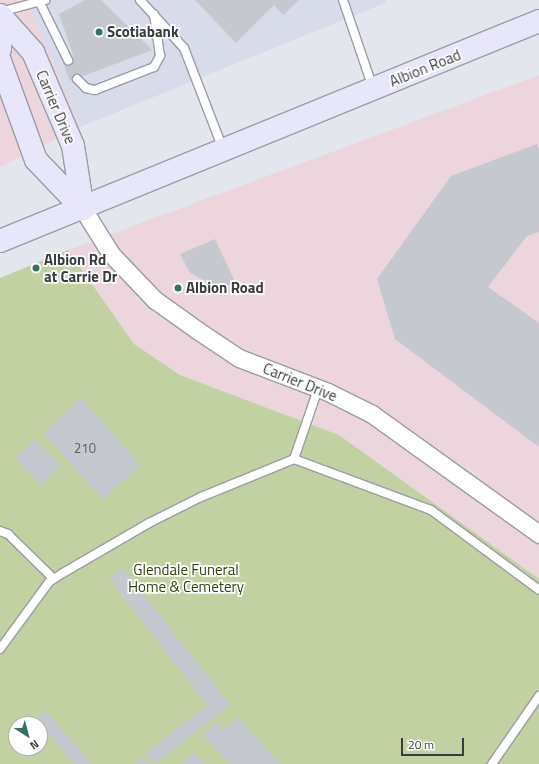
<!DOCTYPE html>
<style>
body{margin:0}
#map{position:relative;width:539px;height:764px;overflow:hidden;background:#e4e6ee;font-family:"Titillium Web",sans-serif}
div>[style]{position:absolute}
.built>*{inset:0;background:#d7dbea}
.industrial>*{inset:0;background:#edd5de}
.green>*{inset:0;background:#c1d1a2}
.building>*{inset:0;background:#c5c8cf}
.roads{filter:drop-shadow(1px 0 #9a9da3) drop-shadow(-1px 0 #9a9da3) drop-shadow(0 1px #9a9da3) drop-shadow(0 -1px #9a9da3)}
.lane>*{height:8px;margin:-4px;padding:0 4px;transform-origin:4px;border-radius:4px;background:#fff}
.street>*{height:17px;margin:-8.5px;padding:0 8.5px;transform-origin:8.5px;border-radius:8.5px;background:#fff}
.secondary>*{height:22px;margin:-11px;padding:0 11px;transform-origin:11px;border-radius:11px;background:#e8e6fa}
.dots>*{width:11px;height:11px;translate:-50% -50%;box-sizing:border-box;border:2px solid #fff;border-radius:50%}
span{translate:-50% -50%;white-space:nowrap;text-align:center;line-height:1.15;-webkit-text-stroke:3.5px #fff;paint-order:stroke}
.number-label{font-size:13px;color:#5d5e62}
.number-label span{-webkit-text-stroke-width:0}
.poi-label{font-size:15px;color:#3a3b3e;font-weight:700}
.left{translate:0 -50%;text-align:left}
.street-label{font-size:15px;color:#3a3b3e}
.park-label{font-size:15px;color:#35410f}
.north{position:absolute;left:8px;top:716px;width:40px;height:40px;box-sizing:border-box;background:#fff;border:1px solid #b0b1b2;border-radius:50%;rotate:144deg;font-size:11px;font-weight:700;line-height:16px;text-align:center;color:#3a3b3e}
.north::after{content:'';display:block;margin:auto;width:14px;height:18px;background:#317365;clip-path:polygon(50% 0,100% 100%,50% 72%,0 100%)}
.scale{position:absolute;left:401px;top:738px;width:63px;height:18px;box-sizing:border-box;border:2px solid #3a3b3e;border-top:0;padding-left:5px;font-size:12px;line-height:14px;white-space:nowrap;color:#3a3b3e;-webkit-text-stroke:3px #fff;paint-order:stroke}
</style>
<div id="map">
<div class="built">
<i style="clip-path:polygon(27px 0,386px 0,387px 2px,80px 127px)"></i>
</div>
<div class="industrial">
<i style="clip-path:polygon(0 0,27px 0,80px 127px,0 167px)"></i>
<i style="clip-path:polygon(539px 75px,539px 579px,339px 435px,180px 375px,134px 344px,68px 250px)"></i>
</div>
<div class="green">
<i style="clip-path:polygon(evenodd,68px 250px,134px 344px,180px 375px,339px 435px,539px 579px,539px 764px,0 764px,0 278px,68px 250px,16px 724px,40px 724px,40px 748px,16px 748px,16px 724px)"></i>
</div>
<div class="building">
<i style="clip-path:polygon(85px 0,101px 0,152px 50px,70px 81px,63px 63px,74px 58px,59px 14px)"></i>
<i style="clip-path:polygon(195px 0,299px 0,283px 15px,274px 5px,236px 43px)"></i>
<i style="clip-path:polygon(537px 144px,539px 150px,539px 232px,527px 236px,488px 287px,539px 323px,539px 447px,395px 339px,377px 279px,451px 176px)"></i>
<i style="clip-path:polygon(215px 239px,235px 282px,220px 289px,190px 273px,180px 254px)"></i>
<i style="clip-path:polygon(81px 398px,140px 465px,102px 499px,43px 433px)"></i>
<i style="clip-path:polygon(35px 439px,61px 466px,41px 485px,15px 458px)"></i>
<i style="clip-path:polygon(123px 568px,230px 705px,155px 764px,146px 753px,207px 705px,109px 579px)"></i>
<i style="clip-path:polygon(45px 711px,93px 764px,75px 764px,35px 720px)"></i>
<i style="clip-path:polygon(237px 717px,281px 764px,229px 764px,203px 735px,216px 723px,223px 730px)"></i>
<i style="clip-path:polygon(194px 752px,204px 764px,181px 764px)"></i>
<i style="clip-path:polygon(142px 756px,149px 764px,134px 764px)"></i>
</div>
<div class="roads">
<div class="lane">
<i style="left:140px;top:0;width:65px;rotate:47.5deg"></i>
<i style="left:184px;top:48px;width:108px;rotate:68.9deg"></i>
<i style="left:343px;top:0;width:93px;rotate:71.2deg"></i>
<i style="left:40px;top:3px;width:64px;rotate:63.8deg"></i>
<i style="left:0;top:12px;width:47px;rotate:-14.9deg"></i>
<i style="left:77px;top:79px;width:13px;rotate:45deg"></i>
<i style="left:86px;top:88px;width:9px;rotate:13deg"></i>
<i style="left:95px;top:90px;width:63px;rotate:-21.3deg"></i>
<i style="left:154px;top:67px;width:13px;rotate:-61deg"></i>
<i style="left:160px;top:56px;width:42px;rotate:-98.1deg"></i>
<i style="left:294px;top:459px;width:74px;rotate:-71.1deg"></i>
<i style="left:0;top:531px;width:9px;rotate:21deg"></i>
<i style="left:8px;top:534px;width:64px;rotate:44.4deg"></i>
<i style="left:0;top:649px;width:83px;rotate:-53.8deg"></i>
<i style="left:49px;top:582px;width:17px;rotate:-33deg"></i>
<i style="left:63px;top:573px;width:99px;rotate:-30.2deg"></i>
<i style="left:149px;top:523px;width:58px;rotate:-26.6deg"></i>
<i style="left:201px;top:497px;width:100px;rotate:-22.2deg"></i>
<i style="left:294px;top:459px;width:146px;rotate:20.4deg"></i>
<i style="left:431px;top:510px;width:134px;rotate:36.5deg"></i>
<i style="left:492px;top:764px;width:83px;rotate:-55.3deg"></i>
</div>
<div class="street">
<i style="left:83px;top:209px;width:53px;rotate:58.1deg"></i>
<i style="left:111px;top:254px;width:64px;rotate:46.3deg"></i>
<i style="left:155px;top:300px;width:52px;rotate:35.5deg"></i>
<i style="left:197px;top:330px;width:50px;rotate:33.7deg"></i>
<i style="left:239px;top:358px;width:95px;rotate:20.9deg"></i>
<i style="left:328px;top:392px;width:49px;rotate:26.6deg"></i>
<i style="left:372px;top:414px;width:206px;rotate:35.7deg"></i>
</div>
<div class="secondary">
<i style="left:0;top:15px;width:50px;rotate:48.3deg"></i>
<i style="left:33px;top:52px;width:102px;rotate:66.9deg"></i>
<i style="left:73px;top:146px;width:64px;rotate:81deg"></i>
<i style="left:0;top:49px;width:32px;rotate:-88deg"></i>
<i style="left:0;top:61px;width:105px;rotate:70deg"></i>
<i style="left:36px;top:160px;width:68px;rotate:46.2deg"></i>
<i style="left:0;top:241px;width:582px;rotate:-22.2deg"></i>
</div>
</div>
<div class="dots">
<i style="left:99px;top:32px;background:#317365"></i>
<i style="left:36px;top:268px;background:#317365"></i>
<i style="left:178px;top:288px;background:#317365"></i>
</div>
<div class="number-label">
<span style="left:85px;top:448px">210</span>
</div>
<div class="poi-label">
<span class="left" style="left:107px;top:32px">Scotiabank</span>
<span class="left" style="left:44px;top:268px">Albion Rd<br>at Carrie Dr</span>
<span class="left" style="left:186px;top:288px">Albion Road</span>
</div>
<div class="street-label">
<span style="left:425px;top:68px;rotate:-22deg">Albion Road</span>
<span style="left:56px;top:107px;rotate:67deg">Carrier Drive</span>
<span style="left:300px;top:382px;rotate:22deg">Carrier Drive</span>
</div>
<div class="park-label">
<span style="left:186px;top:578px">Glendale Funeral<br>Home &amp; Cemetery</span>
</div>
<div class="north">N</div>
<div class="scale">20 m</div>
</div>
